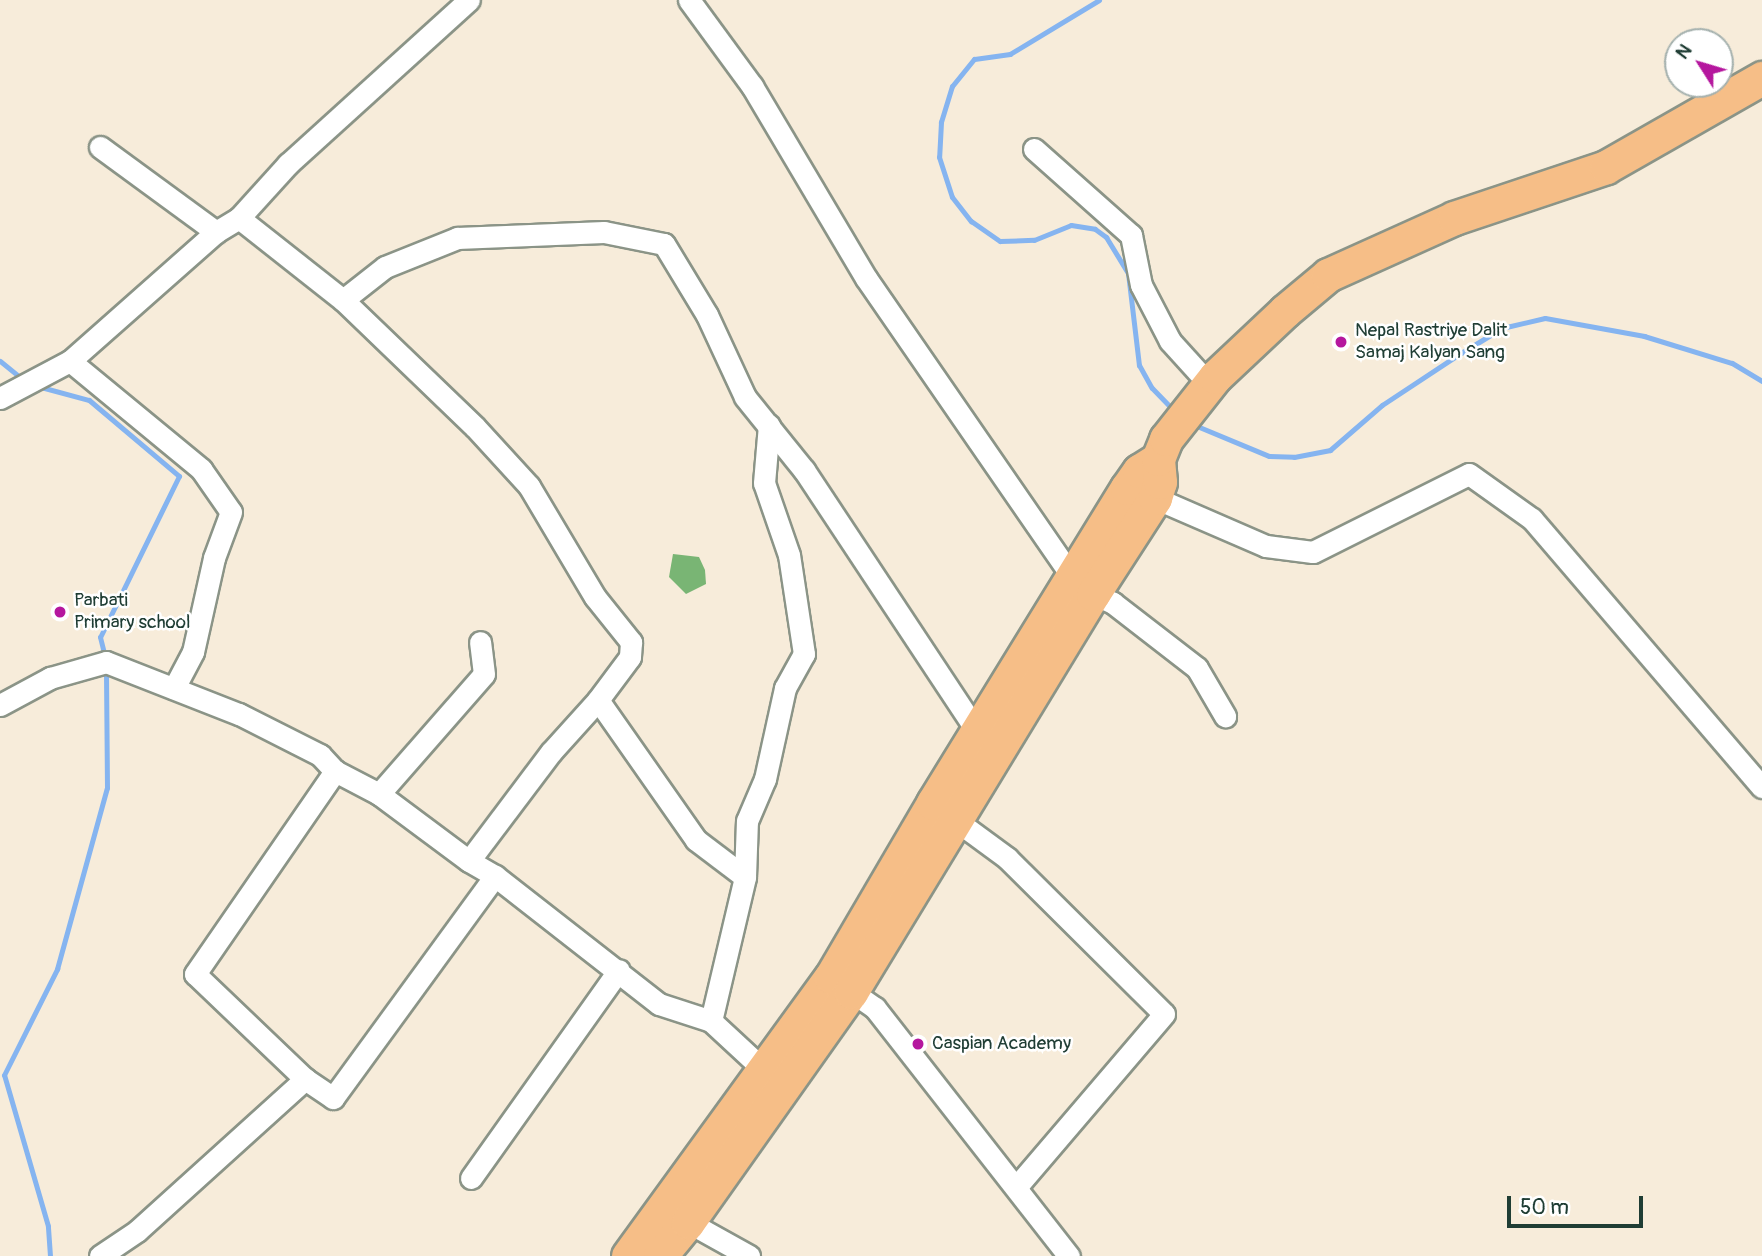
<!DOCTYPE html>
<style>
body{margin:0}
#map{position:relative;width:1762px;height:1256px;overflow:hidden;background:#f7ecda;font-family:Pangolin,sans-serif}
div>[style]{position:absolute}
.forest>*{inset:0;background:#79b574}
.stream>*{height:5px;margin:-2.5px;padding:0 2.5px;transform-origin:2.5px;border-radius:2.5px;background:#85b4f0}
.roads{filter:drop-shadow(2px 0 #8b9487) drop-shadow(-2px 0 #8b9487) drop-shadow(0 2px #8b9487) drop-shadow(0 -2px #8b9487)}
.street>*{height:21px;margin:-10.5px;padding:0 10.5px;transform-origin:10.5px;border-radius:10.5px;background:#fff}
.primary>*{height:33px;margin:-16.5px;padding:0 16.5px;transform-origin:16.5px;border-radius:16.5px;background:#f6be87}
.dots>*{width:19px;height:19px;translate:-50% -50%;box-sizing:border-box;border:4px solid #fff;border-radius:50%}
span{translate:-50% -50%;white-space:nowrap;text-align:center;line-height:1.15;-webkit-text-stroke:5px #fff;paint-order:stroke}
.poi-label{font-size:19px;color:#1f3d34}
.left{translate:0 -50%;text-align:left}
.north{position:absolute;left:1664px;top:28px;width:70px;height:70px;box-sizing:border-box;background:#fff;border:2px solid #a5b1ae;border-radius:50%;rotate:307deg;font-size:19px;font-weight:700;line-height:28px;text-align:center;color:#1f3d34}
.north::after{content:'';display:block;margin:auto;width:24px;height:32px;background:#b5179e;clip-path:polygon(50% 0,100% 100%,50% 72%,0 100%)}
.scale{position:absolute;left:1507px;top:1196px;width:136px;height:32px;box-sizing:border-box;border:4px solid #1f3d34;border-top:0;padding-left:9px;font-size:21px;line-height:24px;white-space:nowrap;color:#1f3d34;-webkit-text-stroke:5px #fff;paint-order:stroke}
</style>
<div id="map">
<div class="forest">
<i style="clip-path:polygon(673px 554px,699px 557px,705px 570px,706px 584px,686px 594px,669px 577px)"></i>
</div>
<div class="stream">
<i style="left:1099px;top:0;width:104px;rotate:148.8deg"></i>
<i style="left:1010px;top:54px;width:36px;rotate:172deg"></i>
<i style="left:974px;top:59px;width:35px;rotate:129deg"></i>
<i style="left:952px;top:86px;width:38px;rotate:107deg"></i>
<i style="left:941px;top:122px;width:35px;rotate:93deg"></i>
<i style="left:939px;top:157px;width:42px;rotate:72deg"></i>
<i style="left:952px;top:197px;width:31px;rotate:52deg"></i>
<i style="left:971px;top:221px;width:35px;rotate:35deg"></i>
<i style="left:1000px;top:241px;width:34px;rotate:-2deg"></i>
<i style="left:1034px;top:240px;width:40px;rotate:-22deg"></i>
<i style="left:1071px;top:225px;width:24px;rotate:9deg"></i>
<i style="left:1095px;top:229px;width:14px;rotate:36deg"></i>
<i style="left:1106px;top:237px;width:42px;rotate:58.6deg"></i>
<i style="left:1128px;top:273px;width:93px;rotate:83.2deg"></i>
<i style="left:1139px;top:365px;width:26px;rotate:61deg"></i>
<i style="left:1152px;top:388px;width:30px;rotate:46deg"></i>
<i style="left:0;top:361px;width:28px;rotate:39deg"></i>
<i style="left:37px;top:386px;width:54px;rotate:15.1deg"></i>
<i style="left:89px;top:400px;width:118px;rotate:40.2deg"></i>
<i style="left:179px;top:476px;width:179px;rotate:116.1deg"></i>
<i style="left:100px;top:637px;width:21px;rotate:76deg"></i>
<i style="left:1192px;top:424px;width:83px;rotate:22.6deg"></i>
<i style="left:1269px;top:456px;width:25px;rotate:2deg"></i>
<i style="left:1294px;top:457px;width:37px;rotate:-11deg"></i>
<i style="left:1330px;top:450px;width:69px;rotate:-40.9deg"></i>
<i style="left:1382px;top:405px;width:95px;rotate:-33.4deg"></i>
<i style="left:1461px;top:353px;width:48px;rotate:-31.4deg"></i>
<i style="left:1502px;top:328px;width:44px;rotate:-13.1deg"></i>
<i style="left:1545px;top:318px;width:101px;rotate:10.3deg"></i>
<i style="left:1644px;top:336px;width:92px;rotate:17.1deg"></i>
<i style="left:1732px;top:363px;width:35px;rotate:31deg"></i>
<i style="left:50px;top:1256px;width:30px;rotate:-94deg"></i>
<i style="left:48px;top:1226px;width:157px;rotate:-106.2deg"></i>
<i style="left:4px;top:1075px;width:119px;rotate:-63.4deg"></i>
<i style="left:57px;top:969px;width:188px;rotate:-74.6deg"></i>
<i style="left:107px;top:788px;width:121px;rotate:-90.5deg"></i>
</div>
<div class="roads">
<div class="street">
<i style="left:689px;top:0;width:107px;rotate:53.8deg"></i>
<i style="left:752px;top:86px;width:223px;rotate:59.3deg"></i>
<i style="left:866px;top:278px;width:364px;rotate:55.4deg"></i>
<i style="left:1073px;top:578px;width:26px;rotate:39deg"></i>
<i style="left:1093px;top:594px;width:22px;rotate:24deg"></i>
<i style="left:1113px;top:603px;width:106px;rotate:37.7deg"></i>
<i style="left:1197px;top:668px;width:56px;rotate:59.7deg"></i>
<i style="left:100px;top:147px;width:144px;rotate:36.2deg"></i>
<i style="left:1034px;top:149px;width:130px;rotate:41.6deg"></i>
<i style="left:1131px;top:235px;width:51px;rotate:78.7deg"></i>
<i style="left:1141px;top:285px;width:63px;rotate:62.6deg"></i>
<i style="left:1170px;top:341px;width:58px;rotate:47.8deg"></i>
<i style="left:239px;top:218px;width:132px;rotate:38.3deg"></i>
<i style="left:343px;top:300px;width:183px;rotate:43.9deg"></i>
<i style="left:475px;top:427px;width:80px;rotate:47.5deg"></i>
<i style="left:529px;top:486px;width:129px;rotate:59.3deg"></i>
<i style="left:595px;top:597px;width:58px;rotate:51.3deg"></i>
<i style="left:631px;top:642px;width:15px;rotate:94deg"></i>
<i style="left:630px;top:657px;width:54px;rotate:126.7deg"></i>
<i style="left:598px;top:700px;width:70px;rotate:132.1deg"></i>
<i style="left:551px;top:752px;width:136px;rotate:127deg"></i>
<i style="left:343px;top:300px;width:53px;rotate:-38.2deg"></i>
<i style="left:385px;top:267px;width:78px;rotate:-21.9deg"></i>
<i style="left:457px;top:238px;width:147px;rotate:-2.3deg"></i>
<i style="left:604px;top:232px;width:61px;rotate:11.3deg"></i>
<i style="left:664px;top:244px;width:83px;rotate:58.8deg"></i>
<i style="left:707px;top:315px;width:90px;rotate:65.1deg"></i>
<i style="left:745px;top:397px;width:94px;rotate:51.1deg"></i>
<i style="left:804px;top:470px;width:315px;rotate:56.5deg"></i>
<i style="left:70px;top:361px;width:170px;rotate:39.5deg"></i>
<i style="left:201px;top:469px;width:52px;rotate:55.1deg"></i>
<i style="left:231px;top:512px;width:49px;rotate:110.3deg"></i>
<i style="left:214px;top:558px;width:96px;rotate:102.6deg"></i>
<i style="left:193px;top:652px;width:41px;rotate:117.8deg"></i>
<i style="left:0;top:398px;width:79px;rotate:-27.9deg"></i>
<i style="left:70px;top:361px;width:195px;rotate:-41.5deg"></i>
<i style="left:216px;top:232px;width:27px;rotate:-31deg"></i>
<i style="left:239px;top:218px;width:73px;rotate:-47.8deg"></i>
<i style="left:288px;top:164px;width:244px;rotate:-42.2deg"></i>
<i style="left:1155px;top:498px;width:121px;rotate:23.4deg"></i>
<i style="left:1266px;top:546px;width:47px;rotate:7.3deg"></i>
<i style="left:1313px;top:552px;width:174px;rotate:-26.6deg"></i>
<i style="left:1469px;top:474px;width:77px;rotate:35.5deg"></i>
<i style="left:1532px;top:519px;width:353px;rotate:49.4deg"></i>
<i style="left:598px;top:700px;width:171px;rotate:55deg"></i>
<i style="left:696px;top:840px;width:61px;rotate:37.1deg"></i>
<i style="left:0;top:705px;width:57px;rotate:-28.4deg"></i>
<i style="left:50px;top:678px;width:58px;rotate:-15.9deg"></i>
<i style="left:106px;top:662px;width:143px;rotate:21.4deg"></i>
<i style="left:239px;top:714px;width:91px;rotate:26.8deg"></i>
<i style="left:320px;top:755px;width:22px;rotate:47deg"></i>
<i style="left:335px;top:771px;width:50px;rotate:27.6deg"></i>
<i style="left:379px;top:794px;width:112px;rotate:36.7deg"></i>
<i style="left:469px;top:861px;width:30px;rotate:30deg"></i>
<i style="left:495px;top:876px;width:208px;rotate:38deg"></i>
<i style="left:659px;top:1004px;width:55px;rotate:18.1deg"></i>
<i style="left:711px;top:1021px;width:74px;rotate:42.8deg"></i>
<i style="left:379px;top:794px;width:159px;rotate:-48.8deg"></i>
<i style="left:484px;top:674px;width:32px;rotate:-97deg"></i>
<i style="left:954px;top:819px;width:66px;rotate:36.3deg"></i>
<i style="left:1007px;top:858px;width:221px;rotate:44.8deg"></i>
<i style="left:1164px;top:1014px;width:228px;rotate:130.5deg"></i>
<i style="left:842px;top:985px;width:40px;rotate:34.9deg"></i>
<i style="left:875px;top:1008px;width:315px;rotate:52deg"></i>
<i style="left:711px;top:1021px;width:148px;rotate:-76.7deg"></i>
<i style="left:745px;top:877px;width:56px;rotate:-88deg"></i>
<i style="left:747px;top:821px;width:46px;rotate:-66.8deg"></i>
<i style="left:765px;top:779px;width:93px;rotate:-77.6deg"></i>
<i style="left:785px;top:688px;width:39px;rotate:-61deg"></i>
<i style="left:804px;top:654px;width:100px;rotate:-98.6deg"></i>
<i style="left:789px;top:555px;width:76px;rotate:-109.1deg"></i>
<i style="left:764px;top:483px;width:58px;rotate:-85.1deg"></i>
<i style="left:305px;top:1079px;width:152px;rotate:-136.3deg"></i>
<i style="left:195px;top:974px;width:247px;rotate:-55.4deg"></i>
<i style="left:471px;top:1178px;width:255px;rotate:-54.6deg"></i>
<i style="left:688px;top:1222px;width:70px;rotate:29.1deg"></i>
<i style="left:100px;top:1256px;width:45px;rotate:-34deg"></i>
<i style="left:137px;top:1231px;width:227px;rotate:-42.1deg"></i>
<i style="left:305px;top:1079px;width:34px;rotate:34deg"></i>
<i style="left:333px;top:1098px;width:275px;rotate:-53.9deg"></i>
</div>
<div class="primary">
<i style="left:628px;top:1256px;width:345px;rotate:-54deg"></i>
<i style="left:831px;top:977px;width:202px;rotate:-59.6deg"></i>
<i style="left:933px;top:803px;width:370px;rotate:-58.4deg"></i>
<i style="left:1127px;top:488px;width:21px;rotate:-55deg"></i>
<i style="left:1139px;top:471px;width:22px;rotate:-32deg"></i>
<i style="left:660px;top:1256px;width:44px;rotate:-50.5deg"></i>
<i style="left:688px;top:1222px;width:282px;rotate:-54.7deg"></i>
<i style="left:851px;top:992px;width:466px;rotate:-58.7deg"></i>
<i style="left:1093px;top:594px;width:114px;rotate:-57.1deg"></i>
<i style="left:1155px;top:498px;width:17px;rotate:-73deg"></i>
<i style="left:1160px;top:482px;width:23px;rotate:-95deg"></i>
<i style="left:1158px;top:459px;width:22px;rotate:-68deg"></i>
<i style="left:1166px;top:439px;width:79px;rotate:-51.7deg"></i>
<i style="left:1215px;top:377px;width:96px;rotate:-43.3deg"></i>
<i style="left:1285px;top:311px;width:56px;rotate:-39.9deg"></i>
<i style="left:1328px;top:275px;width:138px;rotate:-24.3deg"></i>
<i style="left:1454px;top:218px;width:160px;rotate:-18.5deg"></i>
<i style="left:1606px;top:167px;width:180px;rotate:-29.7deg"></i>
</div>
</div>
<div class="dots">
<i style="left:1341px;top:342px;background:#b5179e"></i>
<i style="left:60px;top:612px;background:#b5179e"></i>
<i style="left:918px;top:1044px;background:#b5179e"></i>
</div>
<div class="poi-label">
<span class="left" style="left:1355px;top:342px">Nepal Rastriye Dalit<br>Samaj Kalyan Sang</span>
<span class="left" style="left:74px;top:612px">Parbati<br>Primary school</span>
<span class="left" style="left:932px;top:1044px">Caspian Academy</span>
</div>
<div class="north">N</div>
<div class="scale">50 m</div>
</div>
